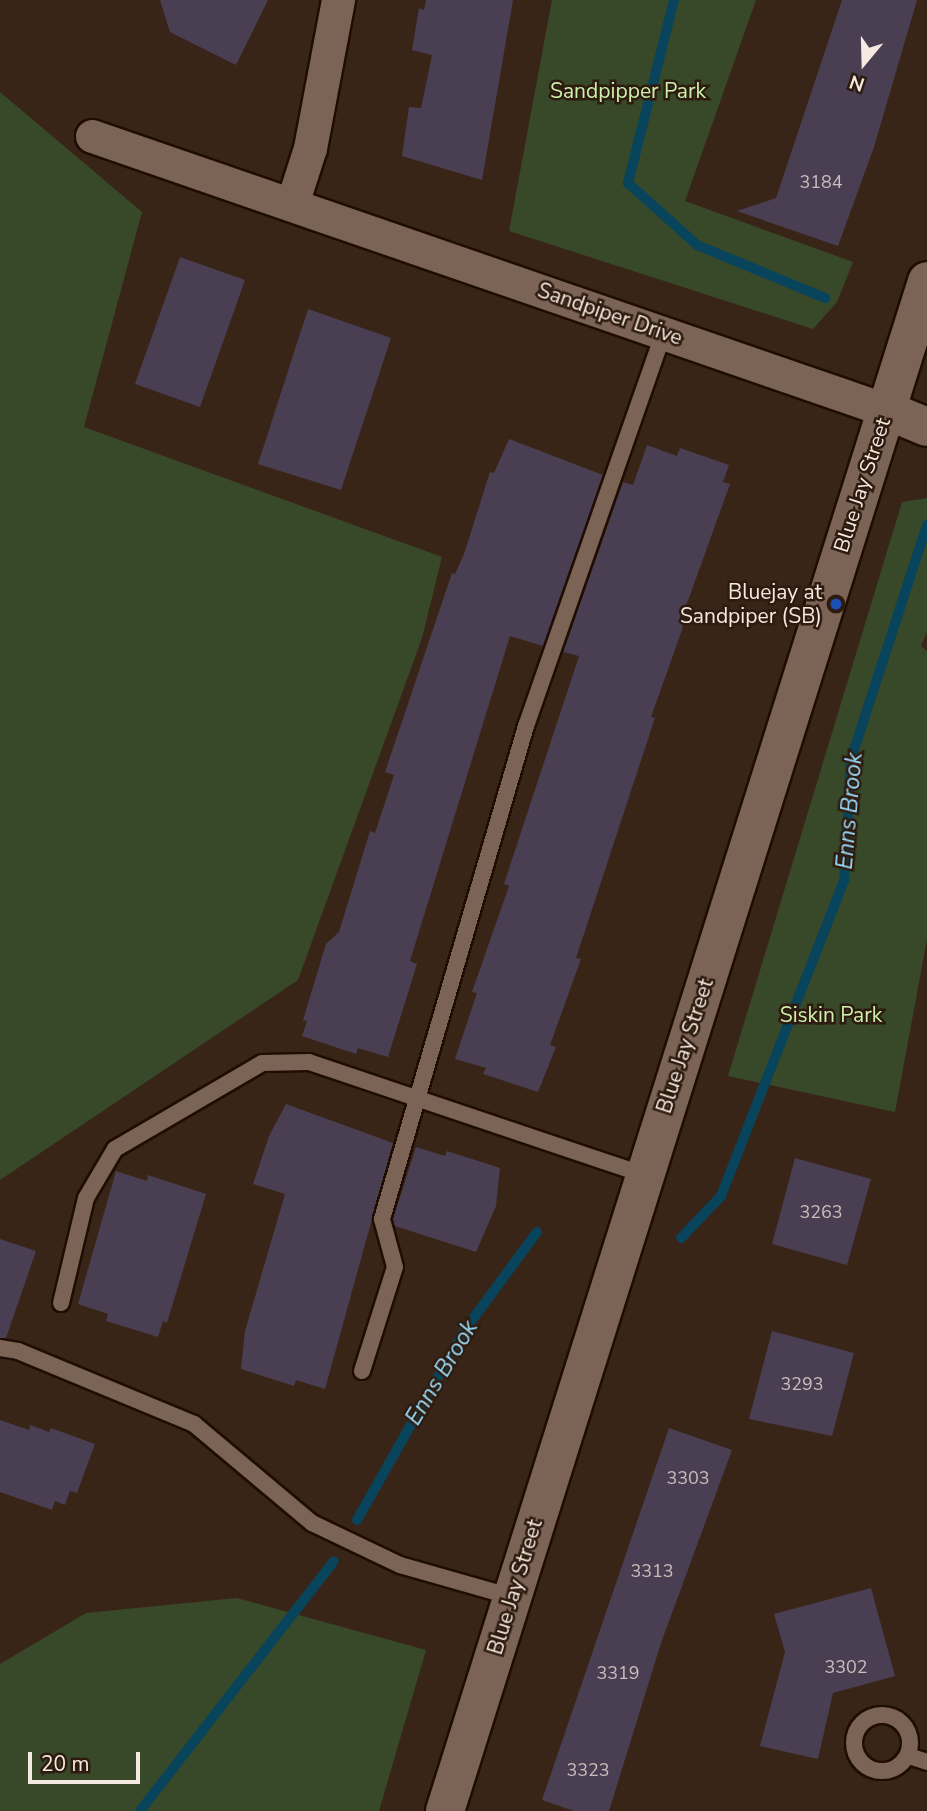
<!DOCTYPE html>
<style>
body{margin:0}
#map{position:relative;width:927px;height:1811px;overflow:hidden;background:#392518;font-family:"Nunito Sans",sans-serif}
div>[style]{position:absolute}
.green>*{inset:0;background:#384929}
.stream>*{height:10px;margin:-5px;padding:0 5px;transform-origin:5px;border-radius:5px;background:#08445b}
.building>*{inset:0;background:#493e52}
.roads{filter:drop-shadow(2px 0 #1f0d03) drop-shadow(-2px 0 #1f0d03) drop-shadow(0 2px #1f0d03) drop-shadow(0 -2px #1f0d03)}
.service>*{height:16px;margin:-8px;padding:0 8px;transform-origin:8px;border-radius:8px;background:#7b6355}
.service>.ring{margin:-8px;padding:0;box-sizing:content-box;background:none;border:16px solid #7b6355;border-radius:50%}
.minor>*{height:33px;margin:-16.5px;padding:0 16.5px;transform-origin:16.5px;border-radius:16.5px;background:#7b6355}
.tertiary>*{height:38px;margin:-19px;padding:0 19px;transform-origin:19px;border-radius:19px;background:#7b6355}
.dots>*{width:19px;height:19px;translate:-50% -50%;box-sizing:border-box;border:4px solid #2e1b0f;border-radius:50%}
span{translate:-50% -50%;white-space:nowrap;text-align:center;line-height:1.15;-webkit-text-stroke:5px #2e1b0f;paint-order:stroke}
.number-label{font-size:18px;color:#cbbebc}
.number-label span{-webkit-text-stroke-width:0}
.park-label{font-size:21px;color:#ccf1ac}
.street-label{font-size:21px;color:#f6e9e0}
.poi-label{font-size:21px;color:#f6e9e0}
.right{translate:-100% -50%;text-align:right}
.water-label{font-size:23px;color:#99daf9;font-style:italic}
.north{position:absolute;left:829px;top:28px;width:70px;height:70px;-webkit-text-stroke:5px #2e1b0f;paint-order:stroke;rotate:199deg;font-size:19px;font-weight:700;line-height:28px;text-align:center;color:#f6e9e0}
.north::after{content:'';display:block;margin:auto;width:24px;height:32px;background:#f6e9e0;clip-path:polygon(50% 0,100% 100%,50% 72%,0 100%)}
.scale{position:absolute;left:28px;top:1752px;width:112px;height:32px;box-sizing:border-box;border:4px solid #f6e9e0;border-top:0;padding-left:9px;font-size:21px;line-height:24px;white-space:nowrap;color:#f6e9e0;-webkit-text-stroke:5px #2e1b0f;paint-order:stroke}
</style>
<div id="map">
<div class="green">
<i style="clip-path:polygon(552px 0,756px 0,685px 201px,853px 262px,837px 302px,813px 329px,509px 231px)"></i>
<i style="clip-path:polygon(0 92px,142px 212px,84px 427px,442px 557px,422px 638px,298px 980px,0 1180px)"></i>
<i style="clip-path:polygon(927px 498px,927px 632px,921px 646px,927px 651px,927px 939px,895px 1112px,728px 1076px,902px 502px)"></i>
<i style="clip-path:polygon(237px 1598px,426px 1650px,379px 1811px,0 1811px,0 1664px,86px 1613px)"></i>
</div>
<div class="stream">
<i style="left:674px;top:0;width:189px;rotate:104.1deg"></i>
<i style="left:628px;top:183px;width:93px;rotate:41.9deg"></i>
<i style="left:697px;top:245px;width:139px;rotate:22.5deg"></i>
<i style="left:681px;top:1238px;width:58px;rotate:-46.4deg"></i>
<i style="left:721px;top:1196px;width:338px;rotate:-68.7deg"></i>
<i style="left:844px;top:881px;width:122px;rotate:-86.7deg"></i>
<i style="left:851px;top:759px;width:246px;rotate:-72deg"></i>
<i style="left:357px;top:1520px;width:217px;rotate:-60.5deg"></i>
<i style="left:464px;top:1331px;width:123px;rotate:-53.6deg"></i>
<i style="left:140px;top:1811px;width:316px;rotate:-52.2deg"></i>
</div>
<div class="building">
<i style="clip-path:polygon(160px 0,268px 0,236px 65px,170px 32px)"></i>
<i style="clip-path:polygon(426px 0,513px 0,482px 180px,402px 156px,409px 107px,421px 108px,432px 55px,412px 50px,419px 8px,424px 10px)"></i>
<i style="clip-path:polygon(842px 0,917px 0,874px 147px,838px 246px,737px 211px,776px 198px)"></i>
<i style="clip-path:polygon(180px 257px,245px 280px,200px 407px,135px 384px)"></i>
<i style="clip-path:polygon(308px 309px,391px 338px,341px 490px,258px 464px)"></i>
<i style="clip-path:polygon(509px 439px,603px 475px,543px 646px,510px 636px,410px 961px,417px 964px,388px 1057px,358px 1048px,356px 1054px,302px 1036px,307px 1021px,303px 1020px,326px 944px,339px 932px,370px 831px,375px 833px,394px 775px,385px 772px,452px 573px,455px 574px,464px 554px,490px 472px,494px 473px)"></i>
<i style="clip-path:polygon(647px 445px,677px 456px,680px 448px,729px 465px,723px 482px,730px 484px,685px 609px,682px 630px,651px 717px,655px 718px,576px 958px,581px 959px,550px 1045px,556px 1047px,538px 1092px,483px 1074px,486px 1068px,455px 1059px,477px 993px,472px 992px,509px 886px,504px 884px,579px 656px,563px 652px,623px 482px,633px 485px)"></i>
<i style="clip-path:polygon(286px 1104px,393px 1143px,325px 1389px,296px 1380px,294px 1386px,241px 1369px,245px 1331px,285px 1194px,253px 1184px,269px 1136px)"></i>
<i style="clip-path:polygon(416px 1147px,445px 1156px,447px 1151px,500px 1168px,496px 1206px,476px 1252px,395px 1226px,393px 1219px)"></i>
<i style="clip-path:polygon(795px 1158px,871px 1179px,847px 1265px,772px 1244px)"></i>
<i style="clip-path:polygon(116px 1171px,147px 1181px,148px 1175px,206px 1194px,167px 1323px,163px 1321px,158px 1337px,106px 1321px,108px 1314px,78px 1304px)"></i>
<i style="clip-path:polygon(0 1239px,36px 1251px,6px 1338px,0 1338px)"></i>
<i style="clip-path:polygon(772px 1331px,854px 1353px,832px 1436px,749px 1419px)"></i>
<i style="clip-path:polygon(0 1420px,29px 1430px,30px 1425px,49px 1432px,51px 1428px,95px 1444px,77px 1493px,70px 1491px,65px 1505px,55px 1501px,52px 1510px,0 1492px)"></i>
<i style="clip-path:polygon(669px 1428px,732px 1450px,661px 1643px,609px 1811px,574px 1811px,542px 1800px)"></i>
<i style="clip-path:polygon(871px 1588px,895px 1676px,833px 1693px,818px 1759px,760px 1746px,785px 1652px,774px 1614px)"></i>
</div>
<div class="roads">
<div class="service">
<i style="left:61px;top:1303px;width:108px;rotate:-76.6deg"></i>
<i style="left:86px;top:1198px;width:57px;rotate:-59.4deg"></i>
<i style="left:115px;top:1149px;width:170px;rotate:-30.3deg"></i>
<i style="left:262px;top:1063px;width:47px;rotate:-1.2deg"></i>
<i style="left:309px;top:1062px;width:354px;rotate:18.6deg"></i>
<i style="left:0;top:1348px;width:18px;rotate:9deg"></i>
<i style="left:18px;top:1351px;width:191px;rotate:22.5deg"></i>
<i style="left:194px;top:1424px;width:154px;rotate:40deg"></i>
<i style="left:312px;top:1523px;width:98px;rotate:25.5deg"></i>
<i style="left:400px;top:1565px;width:116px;rotate:15.9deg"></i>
<i style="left:362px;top:1371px;width:109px;rotate:-72.4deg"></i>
<i style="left:395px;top:1267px;width:50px;rotate:-105.2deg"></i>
<i style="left:382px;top:1219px;width:514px;rotate:-73.72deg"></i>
<i style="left:526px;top:726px;width:417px;rotate:-70.7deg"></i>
<i class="ring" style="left:854px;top:1715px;width:40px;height:40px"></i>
<i style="left:909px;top:1756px;width:19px;rotate:18deg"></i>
</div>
<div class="minor">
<i style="left:92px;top:136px;width:840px;rotate:19.04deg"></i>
<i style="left:292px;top:204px;width:59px;rotate:-72.2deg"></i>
<i style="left:310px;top:148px;width:151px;rotate:-79.3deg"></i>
</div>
<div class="tertiary">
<i style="left:886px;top:410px;width:44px;rotate:22.5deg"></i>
<i style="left:445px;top:1811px;width:1604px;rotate:-72.51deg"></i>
</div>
</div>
<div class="dots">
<i style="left:836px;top:604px;background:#1a4fb4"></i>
</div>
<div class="number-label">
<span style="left:821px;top:182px">3184</span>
<span style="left:821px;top:1212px">3263</span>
<span style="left:802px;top:1384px">3293</span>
<span style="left:688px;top:1478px">3303</span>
<span style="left:652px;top:1571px">3313</span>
<span style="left:846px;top:1667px">3302</span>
<span style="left:618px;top:1673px">3319</span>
<span style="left:588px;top:1770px">3323</span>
</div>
<div class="park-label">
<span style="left:628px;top:91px">Sandpipper Park</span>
<span style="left:831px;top:1015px">Siskin Park</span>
</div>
<div class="street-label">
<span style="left:610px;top:314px;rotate:19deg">Sandpiper Drive</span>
<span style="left:862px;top:485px;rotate:-72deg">Blue Jay Street</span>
<span style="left:685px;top:1046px;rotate:-72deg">Blue Jay Street</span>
<span style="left:515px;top:1587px;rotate:-73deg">Blue Jay Street</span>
</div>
<div class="poi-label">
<span class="right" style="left:822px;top:604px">Bluejay at<br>Sandpiper (SB)</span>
</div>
<div class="water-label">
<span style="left:850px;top:811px;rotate:-85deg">Enns Brook</span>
<span style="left:442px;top:1373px;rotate:-59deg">Enns Brook</span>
</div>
<div class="north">N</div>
<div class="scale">20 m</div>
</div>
